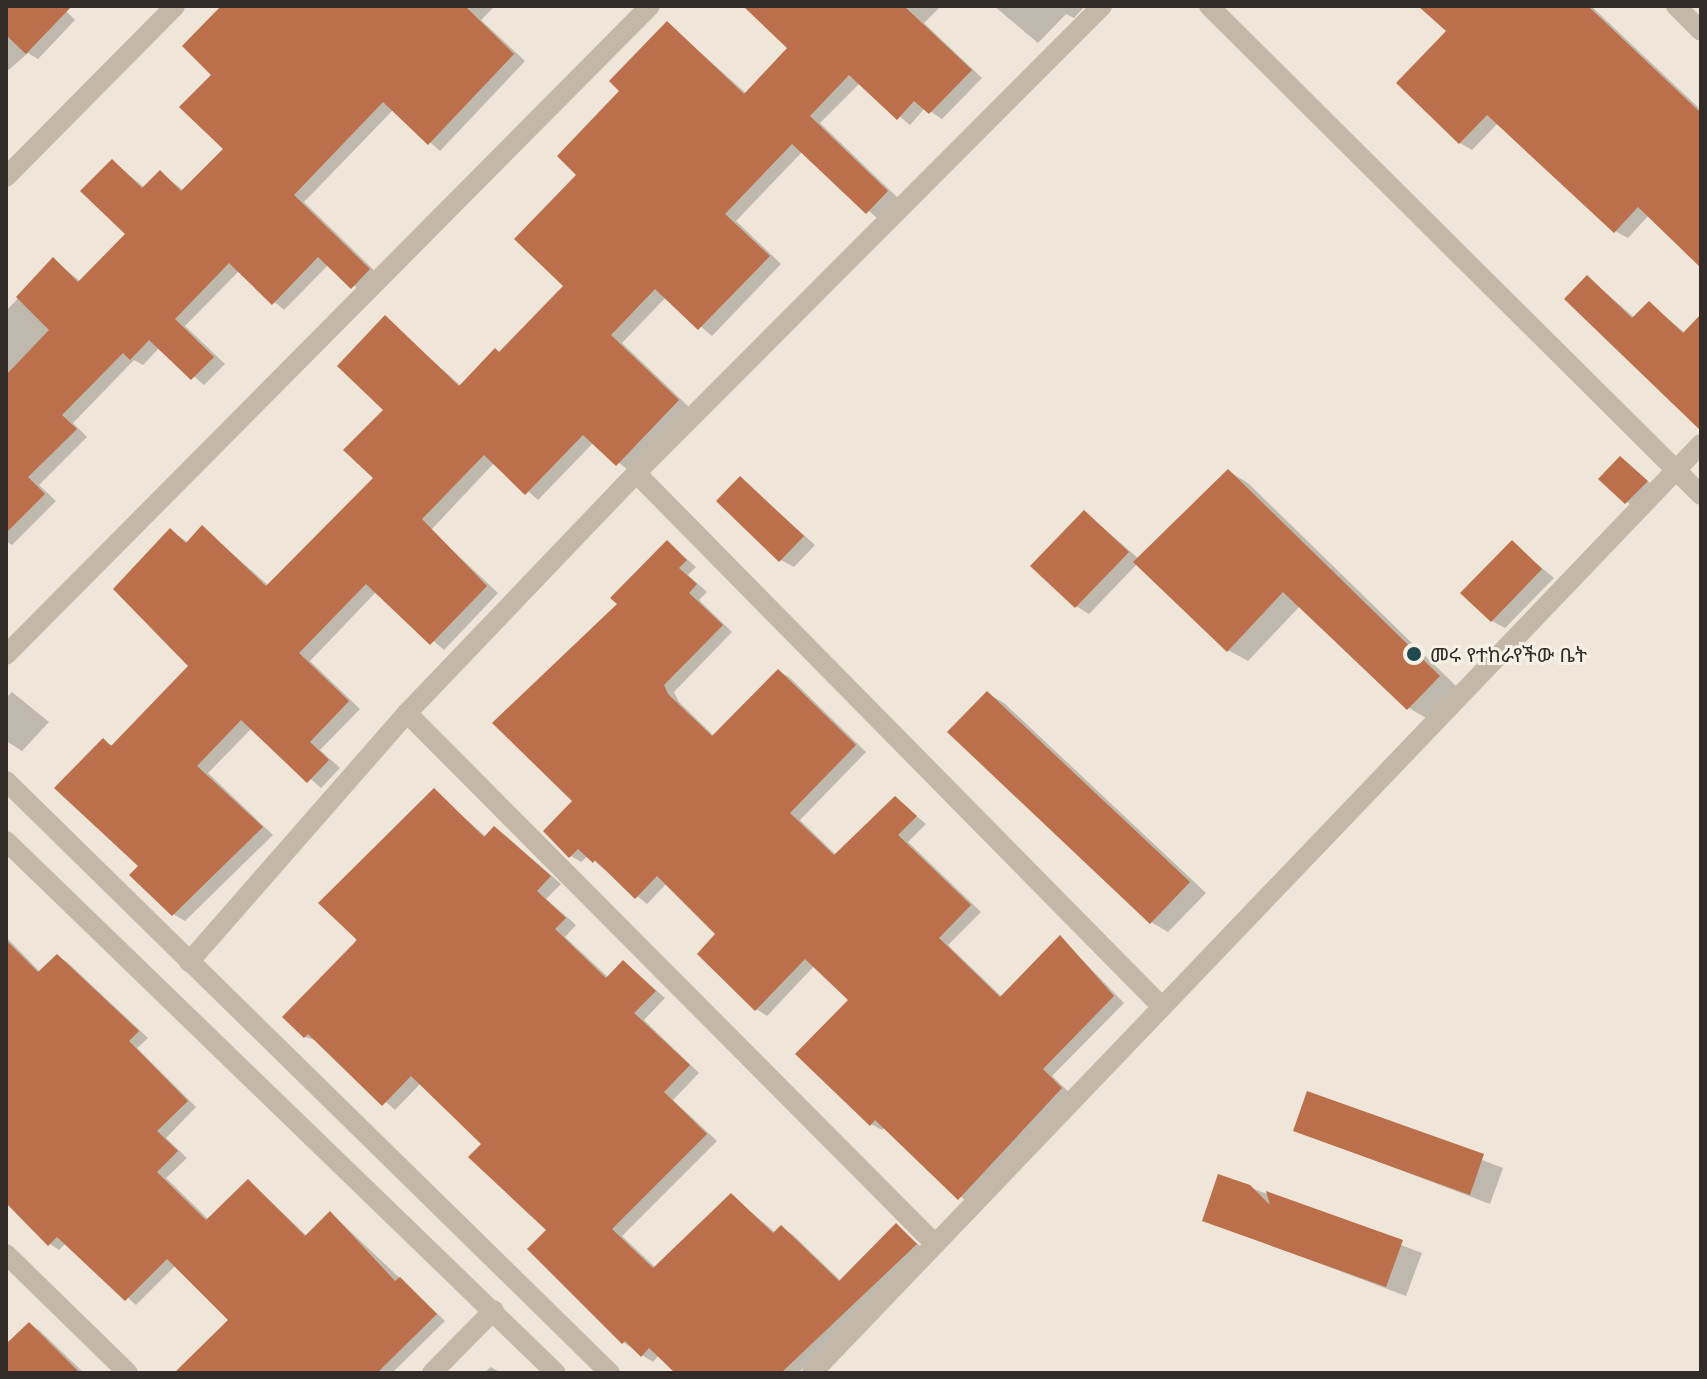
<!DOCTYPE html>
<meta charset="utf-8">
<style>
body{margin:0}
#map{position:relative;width:1707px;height:1379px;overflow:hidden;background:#efe6d9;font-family:Quicksand,"Noto Sans Ethiopic",sans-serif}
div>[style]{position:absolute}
.shadow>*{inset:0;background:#0003}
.building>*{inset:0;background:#bb6f4b}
.minor>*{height:20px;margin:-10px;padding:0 10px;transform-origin:10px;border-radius:10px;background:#c5b7a7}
.dots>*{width:22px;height:22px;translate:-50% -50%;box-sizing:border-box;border:4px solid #f7f0e5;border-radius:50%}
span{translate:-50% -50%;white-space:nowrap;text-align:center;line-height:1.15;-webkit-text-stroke:6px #f7f0e5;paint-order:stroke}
.poi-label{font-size:20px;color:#322b27}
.left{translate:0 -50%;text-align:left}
.frame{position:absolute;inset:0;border:8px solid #322b27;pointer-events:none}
</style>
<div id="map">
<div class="shadow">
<i style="clip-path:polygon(6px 6px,61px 6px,75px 20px,38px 59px,28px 53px,6px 72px)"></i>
<i style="clip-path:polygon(223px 6px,495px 6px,481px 20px,525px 61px,440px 151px,393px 110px,304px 202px,381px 277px,364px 294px,329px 264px,284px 310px,239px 271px,185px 326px,225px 364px,204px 385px,160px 347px,143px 365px,134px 360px,73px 423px,87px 437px,39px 485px,56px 501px,12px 545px,6px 541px,6px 311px,54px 260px,81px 282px,128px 234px,112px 161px,145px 188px,160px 172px,184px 191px,225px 149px,214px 75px)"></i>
<i style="clip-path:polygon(746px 6px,941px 6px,924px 23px,982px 78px,942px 119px,925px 108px,910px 125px,860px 83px,820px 123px,899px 199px,879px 220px,803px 151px,736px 221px,781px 264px,712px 336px,666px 297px,622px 343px,690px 408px,629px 471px,594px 442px,538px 500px,495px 462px,431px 530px,498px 593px,444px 650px,377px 591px,310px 661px,360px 709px,320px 750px,340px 768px,321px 788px,252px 728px,208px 773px,273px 835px,185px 921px,173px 914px,141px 866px,103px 741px,113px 746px,191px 666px,171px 531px,189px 543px,203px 528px,269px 586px,376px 478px,386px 410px,385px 318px,461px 386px,500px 354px,566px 286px,579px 175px,622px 91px,668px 24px,747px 94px,790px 48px)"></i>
<i style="clip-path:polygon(994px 6px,1085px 6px,1074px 18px,1066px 14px,1038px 43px)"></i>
<i style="clip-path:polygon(1423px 6px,1591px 6px,1701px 110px,1701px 265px,1649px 215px,1628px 238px,1615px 231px,1498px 123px,1472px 150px,1460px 143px,1448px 31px)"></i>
<i style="clip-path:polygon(1587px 277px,1635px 318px,1649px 303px,1685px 333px,1701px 317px,1701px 427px)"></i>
<i style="clip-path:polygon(1621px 458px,1652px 485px,1632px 506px,1601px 479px)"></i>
<i style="clip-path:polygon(1228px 471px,1248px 483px,1458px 688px,1428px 719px,1409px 708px,1300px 606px,1248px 661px,1228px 650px,1137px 564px,1089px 614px,1076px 606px,1085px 512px,1139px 559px)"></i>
<i style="clip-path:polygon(740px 478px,815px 545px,794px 567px,781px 560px)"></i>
<i style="clip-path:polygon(667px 542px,696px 567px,688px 575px,707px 592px,699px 600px,732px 632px,674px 692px,679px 702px,714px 736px,778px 671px,789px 677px,866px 752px,800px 820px,836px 855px,895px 798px,926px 824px,908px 842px,981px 912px,948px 945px,1002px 997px,1061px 938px,1124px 1003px,1052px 1076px,1072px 1095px,970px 1205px,885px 1127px,882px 1130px,871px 1124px,851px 1000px,815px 965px,767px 1016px,756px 1009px,718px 934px,667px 883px,647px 904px,588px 856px,581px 862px,571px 856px,575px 801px,620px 604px)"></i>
<i style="clip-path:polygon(1512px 543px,1554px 578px,1505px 628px,1492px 621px)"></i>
<i style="clip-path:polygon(12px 692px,49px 722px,22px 751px,6px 741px,6px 698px)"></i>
<i style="clip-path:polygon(987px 693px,1004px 703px,1206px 893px,1168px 932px,1151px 922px)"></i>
<i style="clip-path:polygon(434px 791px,486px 837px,494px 829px,505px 835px,561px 884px,546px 899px,576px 925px,565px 937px,609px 978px,624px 962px,665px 998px,644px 1020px,699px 1073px,673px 1100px,717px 1141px,622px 1236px,656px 1268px,732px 1196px,776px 1233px,781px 1228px,792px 1234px,842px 1282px,897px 1226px,927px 1252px,798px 1373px,678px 1373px,659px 1355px,653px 1362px,642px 1355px,623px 1342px,549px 1230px,483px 1144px,421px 1083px,395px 1110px,318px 1041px,305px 1037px)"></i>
<i style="clip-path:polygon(6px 937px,41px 973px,57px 956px,67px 962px,148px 1038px,137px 1048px,196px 1107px,166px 1138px,187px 1158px,166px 1178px,209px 1220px,249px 1181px,307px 1236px,331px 1213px,445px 1321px,392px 1373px,178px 1373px,231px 1320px,176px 1265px,136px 1305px,66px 1243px,59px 1250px,50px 1244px,6px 1200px)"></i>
<i style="clip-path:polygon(1308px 1094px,1503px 1168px,1490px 1204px,1295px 1130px)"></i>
<i style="clip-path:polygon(1249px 1187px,1422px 1253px,1406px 1296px,1204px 1220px)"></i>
<i style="clip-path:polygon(29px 1324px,39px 1330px,84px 1373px,6px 1373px,6px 1341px,9px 1344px)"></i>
<i style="clip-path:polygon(491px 1367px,501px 1373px,484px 1373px)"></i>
</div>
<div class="building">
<i style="clip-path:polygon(6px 6px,72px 6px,26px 54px,6px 35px)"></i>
<i style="clip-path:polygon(221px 6px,465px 6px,514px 54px,428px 145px,383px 102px,294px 195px,370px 269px,351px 289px,318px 257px,272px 305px,229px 263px,175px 319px,214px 357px,191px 380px,149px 340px,130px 360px,123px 353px,62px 415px,77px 429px,28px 477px,45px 494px,6px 533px,6px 375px,49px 330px,16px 297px,53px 257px,78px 282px,125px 234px,80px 191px,112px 159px,142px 188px,160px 170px,181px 191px,223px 149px,179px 107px,211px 75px,182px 46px)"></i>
<i style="clip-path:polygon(743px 6px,904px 6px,972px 70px,929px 114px,914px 101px,897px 120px,849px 75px,810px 116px,888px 191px,866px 214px,792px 144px,725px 214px,770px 256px,698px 330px,655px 289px,611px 335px,679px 400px,616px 466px,583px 435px,525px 495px,484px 455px,422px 519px,487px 586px,430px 645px,366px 584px,299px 653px,349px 701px,310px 742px,329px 760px,307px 783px,241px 720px,197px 766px,263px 827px,172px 916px,129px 875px,138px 866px,54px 788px,103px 738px,111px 746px,188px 666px,113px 589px,170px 528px,186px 543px,202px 525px,266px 586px,373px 478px,343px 450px,383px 410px,337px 366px,385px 315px,459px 386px,495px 348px,499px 352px,563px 286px,514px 239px,576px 175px,557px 156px,619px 91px,609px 81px,667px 21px,744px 94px,787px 48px)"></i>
<i style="clip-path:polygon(1418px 6px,1588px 6px,1701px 113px,1701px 268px,1638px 207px,1614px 233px,1487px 115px,1459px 144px,1396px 83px,1446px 31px)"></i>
<i style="clip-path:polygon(1587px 275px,1632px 318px,1649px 301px,1683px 333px,1701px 314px,1701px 431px,1564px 299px)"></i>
<i style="clip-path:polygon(1620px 456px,1648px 481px,1625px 504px,1598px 479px)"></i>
<i style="clip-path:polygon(1228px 469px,1440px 676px,1407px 710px,1283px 592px,1227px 652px,1133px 562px)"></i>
<i style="clip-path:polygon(740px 476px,804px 536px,779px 562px,716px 501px)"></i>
<i style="clip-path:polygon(1084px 510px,1129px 552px,1075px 608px,1030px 566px)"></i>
<i style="clip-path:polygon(667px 540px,687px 560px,679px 568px,697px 584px,689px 593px,723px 625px,664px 685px,668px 694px,712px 736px,778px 669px,856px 745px,790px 813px,834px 855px,895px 796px,917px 816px,898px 835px,971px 905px,939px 938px,1000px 997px,1060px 935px,1114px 996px,1043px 1069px,1062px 1088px,958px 1200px,875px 1120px,870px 1126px,795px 1054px,848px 1000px,805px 959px,755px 1011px,697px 954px,715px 934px,657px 876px,635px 899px,595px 860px,593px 863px,578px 849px,569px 858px,543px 831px,572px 801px,492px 723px,617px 604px,610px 598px)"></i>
<i style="clip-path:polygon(1512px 540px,1542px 569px,1491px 622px,1460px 593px)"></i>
<i style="clip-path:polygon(987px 691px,1190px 882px,1150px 924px,947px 732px)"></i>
<i style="clip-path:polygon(434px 788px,484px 837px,494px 826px,551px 876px,537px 891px,566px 918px,555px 929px,606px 978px,623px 960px,656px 991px,634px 1013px,690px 1065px,664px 1092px,707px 1134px,612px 1229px,653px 1268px,731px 1193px,773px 1233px,781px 1225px,839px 1281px,896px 1223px,917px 1244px,781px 1373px,675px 1373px,649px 1348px,641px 1357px,625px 1341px,622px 1344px,527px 1249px,546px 1230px,468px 1157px,481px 1144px,411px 1076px,382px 1106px,308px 1034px,304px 1038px,282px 1017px,357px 940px,318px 903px)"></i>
<i style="clip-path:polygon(6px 940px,38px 972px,57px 954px,139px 1031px,129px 1041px,188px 1101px,157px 1131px,178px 1151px,157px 1172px,206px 1220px,248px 1179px,305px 1236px,330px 1211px,395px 1281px,400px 1277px,437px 1314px,377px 1373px,174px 1373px,228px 1320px,167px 1259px,125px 1301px,57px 1237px,48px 1246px,6px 1203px)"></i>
<i style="clip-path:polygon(1307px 1091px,1484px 1154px,1470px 1195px,1293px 1131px)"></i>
<i style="clip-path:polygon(1218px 1174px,1250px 1185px,1270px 1205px,1266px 1191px,1403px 1240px,1386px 1287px,1202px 1221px)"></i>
<i style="clip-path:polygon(29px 1322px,80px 1373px,6px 1373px,6px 1344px)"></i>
</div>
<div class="minor">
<i style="left:1209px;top:6px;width:694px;rotate:44.82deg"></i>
<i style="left:1676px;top:6px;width:35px;rotate:45deg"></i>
<i style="left:6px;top:177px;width:240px;rotate:-45.3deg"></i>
<i style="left:636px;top:473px;width:750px;rotate:45.43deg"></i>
<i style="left:6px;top:655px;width:914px;rotate:-45.22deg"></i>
<i style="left:407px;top:713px;width:749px;rotate:45.16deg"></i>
<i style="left:6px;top:781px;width:846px;rotate:44.43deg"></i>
<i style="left:6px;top:841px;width:765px;rotate:44.05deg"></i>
<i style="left:189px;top:962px;width:331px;rotate:-48.8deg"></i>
<i style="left:407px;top:713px;width:332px;rotate:-46.3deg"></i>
<i style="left:636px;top:473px;width:660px;rotate:-45.06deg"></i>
<i style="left:6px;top:1254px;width:170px;rotate:44.3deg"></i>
<i style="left:432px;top:1373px;width:88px;rotate:-45.5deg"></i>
<i style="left:812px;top:1373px;width:1286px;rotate:-46.26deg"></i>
</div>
<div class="dots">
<i style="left:1414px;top:654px;background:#204950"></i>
</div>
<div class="poi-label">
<span class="left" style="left:1430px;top:654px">መሩ የተከራየችው ቤት</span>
</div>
<div class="frame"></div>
</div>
